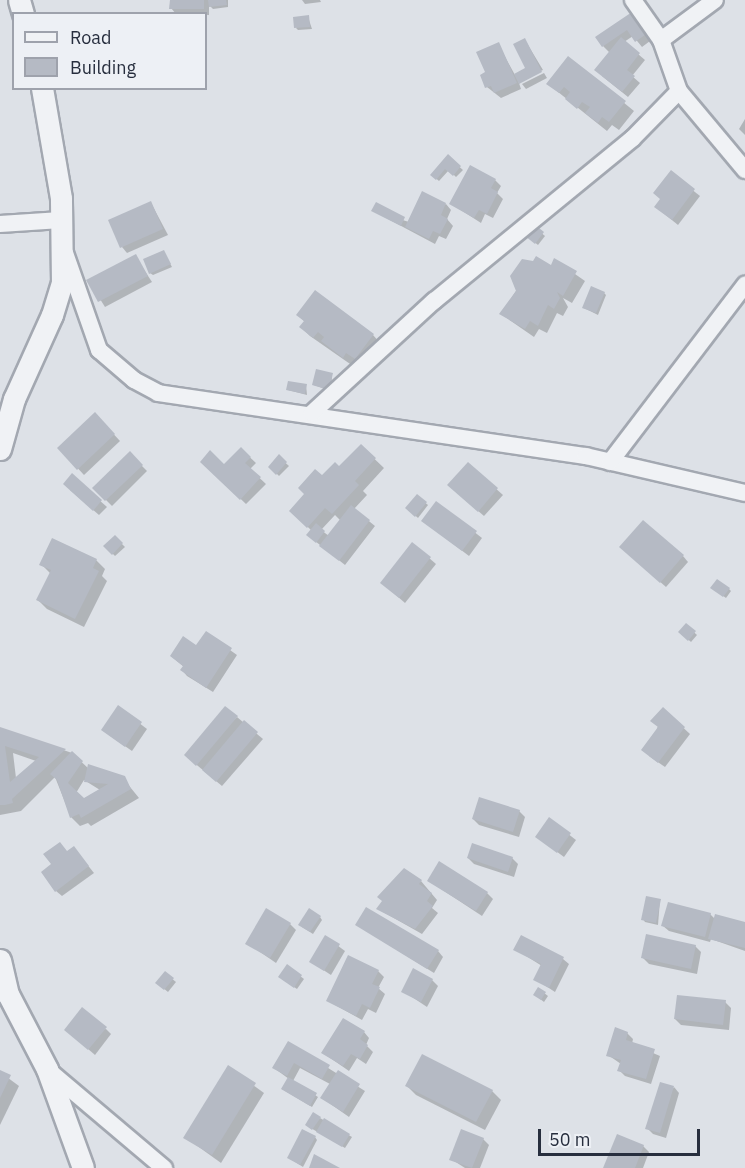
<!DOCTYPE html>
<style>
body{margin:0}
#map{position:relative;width:745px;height:1168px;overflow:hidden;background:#dde1e7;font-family:"IBM Plex Sans",sans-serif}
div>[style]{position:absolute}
.shadow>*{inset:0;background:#0003}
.building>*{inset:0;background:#b5bac4}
.roads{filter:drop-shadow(2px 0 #a3a8b1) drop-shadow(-2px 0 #a3a8b1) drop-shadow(0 2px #a3a8b1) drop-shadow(0 -2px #a3a8b1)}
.minor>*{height:16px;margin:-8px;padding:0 8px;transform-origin:8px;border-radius:8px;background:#f0f2f5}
.tertiary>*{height:21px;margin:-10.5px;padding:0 10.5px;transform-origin:10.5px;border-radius:10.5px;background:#f0f2f5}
span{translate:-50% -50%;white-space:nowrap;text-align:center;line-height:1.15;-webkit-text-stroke:4.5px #edf0f5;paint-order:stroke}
.legend{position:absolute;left:12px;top:12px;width:195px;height:78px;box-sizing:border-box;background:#edf0f5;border:2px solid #9ea2ac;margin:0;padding:8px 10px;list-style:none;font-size:18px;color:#272e3e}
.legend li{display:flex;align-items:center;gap:12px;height:30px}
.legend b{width:30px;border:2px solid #9ea2ac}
.scale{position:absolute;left:538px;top:1129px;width:162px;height:27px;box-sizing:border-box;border:3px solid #272e3e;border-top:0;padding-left:8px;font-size:18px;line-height:21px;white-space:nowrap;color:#272e3e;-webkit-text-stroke:4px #edf0f5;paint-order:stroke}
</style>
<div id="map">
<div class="shadow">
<i style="clip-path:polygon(171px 0,228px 0,228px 7px,213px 9px,209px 5px,209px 15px,176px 14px,171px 8px)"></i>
<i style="clip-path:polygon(302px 0,320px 0,321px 2px,305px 4px)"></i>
<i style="clip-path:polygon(635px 12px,654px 38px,642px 47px,633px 36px,624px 42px,645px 60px,632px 76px,640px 83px,628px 97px,602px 76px,610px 53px,603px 46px)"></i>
<i style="clip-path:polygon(308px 17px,312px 29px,298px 30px,296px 28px)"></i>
<i style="clip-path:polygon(525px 40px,543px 70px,518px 80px,521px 89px,501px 98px,487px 87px,487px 73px,498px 44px,515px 75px,528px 69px)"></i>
<i style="clip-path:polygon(569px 58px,634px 111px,619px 130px,612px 125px,607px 131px,548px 84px)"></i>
<i style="clip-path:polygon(544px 73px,547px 78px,526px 89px,522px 84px)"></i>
<i style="clip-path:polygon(745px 119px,745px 135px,739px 129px)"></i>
<i style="clip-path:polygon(448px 157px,463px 170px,456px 177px,449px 170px,439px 181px,432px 175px)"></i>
<i style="clip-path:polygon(671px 173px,700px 196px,678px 225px,662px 212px,662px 199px)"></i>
<i style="clip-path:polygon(495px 180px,501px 186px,497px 193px,503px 199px,493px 218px,485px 214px,481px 223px,450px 203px)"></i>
<i style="clip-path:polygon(151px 203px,168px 235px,127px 253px,122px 247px)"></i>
<i style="clip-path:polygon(446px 204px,451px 210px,447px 219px,453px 226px,446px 239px,439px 236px,435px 244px,373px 211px,409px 222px)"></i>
<i style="clip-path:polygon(534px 227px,545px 236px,538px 245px,527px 236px)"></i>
<i style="clip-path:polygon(164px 252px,172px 267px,153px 275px,150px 273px)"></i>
<i style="clip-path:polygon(135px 256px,152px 282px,105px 307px,88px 280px)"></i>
<i style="clip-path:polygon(555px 260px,585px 281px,572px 303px,563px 298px,568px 307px,563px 316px,557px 313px,547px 333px,539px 329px,534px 337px,501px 314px,534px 263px,551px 267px)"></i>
<i style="clip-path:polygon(604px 293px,606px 295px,598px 315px,584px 308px)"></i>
<i style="clip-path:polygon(298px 315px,373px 335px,381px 344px,364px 367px,356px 361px,353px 366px,310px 336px,301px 327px,305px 322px)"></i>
<i style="clip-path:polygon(332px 375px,331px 391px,314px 385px)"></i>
<i style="clip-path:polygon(306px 385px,307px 395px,288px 390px)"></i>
<i style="clip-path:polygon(95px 414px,120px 441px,84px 475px,59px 448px)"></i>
<i style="clip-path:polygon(evenodd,361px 446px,384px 468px,363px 491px,367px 495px,354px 509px,375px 526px,345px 565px,310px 537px,311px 530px,291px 511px,322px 477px,340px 468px,361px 446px,335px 515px,341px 521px,329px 536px,321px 530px,335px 515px)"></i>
<i style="clip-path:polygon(241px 449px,256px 463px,250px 469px,266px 484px,246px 504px,202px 462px,224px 466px)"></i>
<i style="clip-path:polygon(130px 454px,147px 471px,112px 506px,94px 488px)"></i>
<i style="clip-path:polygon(279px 457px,289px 466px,279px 476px,270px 467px)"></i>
<i style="clip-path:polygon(468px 464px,503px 495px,484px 516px,455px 491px)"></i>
<i style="clip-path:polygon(72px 476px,107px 507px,99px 515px,70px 490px)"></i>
<i style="clip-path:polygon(417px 496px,428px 505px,418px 518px,407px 508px)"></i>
<i style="clip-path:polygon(437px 503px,482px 538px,469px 556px,423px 521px)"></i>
<i style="clip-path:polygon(115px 537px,125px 547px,115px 556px,105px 546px)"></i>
<i style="clip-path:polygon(413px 544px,436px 564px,405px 603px,382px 583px)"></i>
<i style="clip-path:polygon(627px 553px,683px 556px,688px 562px,666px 587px)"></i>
<i style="clip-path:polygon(96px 560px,105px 569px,102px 576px,107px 581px,84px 627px,47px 609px,38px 600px,51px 574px,41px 564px)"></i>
<i style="clip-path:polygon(729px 589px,731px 591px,726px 598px,715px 590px)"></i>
<i style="clip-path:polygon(686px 625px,697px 635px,691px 642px,680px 632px)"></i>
<i style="clip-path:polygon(206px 633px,237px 655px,213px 692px,187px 676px,182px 670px,184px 667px,171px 656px,197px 647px)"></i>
<i style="clip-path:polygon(118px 707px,147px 729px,132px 751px,109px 735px)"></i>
<i style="clip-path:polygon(663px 709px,690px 734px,665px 767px,649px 756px)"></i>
<i style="clip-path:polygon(237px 717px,263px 739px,222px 786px,192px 761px)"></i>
<i style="clip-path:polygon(evenodd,0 728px,72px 753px,89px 769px,122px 777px,139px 798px,91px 826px,88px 823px,80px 826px,71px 817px,55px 777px,21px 811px,0 815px,0 728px,13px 753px,36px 761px,16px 778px,13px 753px,0 728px,84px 780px,100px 790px,84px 800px,76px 793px,84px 780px)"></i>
<i style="clip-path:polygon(519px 811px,525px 817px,519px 837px,479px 825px,473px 819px)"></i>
<i style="clip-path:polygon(550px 820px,576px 840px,564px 857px,537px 837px)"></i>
<i style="clip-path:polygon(74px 848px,94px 873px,62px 896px,56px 891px,68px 853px)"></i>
<i style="clip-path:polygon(468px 858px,512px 858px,518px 864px,514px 877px,474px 864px)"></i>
<i style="clip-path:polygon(421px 881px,437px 900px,432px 908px,438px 913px,422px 934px,378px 909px,384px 901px)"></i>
<i style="clip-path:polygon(429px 881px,487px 893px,493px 899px,482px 916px)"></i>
<i style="clip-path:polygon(660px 900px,658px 925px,645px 922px,643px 919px)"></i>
<i style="clip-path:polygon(710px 914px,715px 919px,745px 923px,745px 951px,711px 939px,710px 942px,669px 931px,663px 926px)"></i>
<i style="clip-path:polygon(320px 917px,322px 920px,313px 934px,302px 927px)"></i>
<i style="clip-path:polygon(290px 924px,296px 930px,276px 963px,247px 943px)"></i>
<i style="clip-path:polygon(357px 925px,438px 951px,443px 957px,434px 973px)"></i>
<i style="clip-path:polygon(326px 937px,345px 951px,331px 975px,311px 962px)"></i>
<i style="clip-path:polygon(695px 946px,701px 952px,697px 974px,649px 964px,643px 958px)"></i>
<i style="clip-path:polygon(515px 949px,563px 959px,569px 964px,555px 992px,535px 979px,542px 966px)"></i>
<i style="clip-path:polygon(287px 966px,304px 979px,297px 989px,282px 979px)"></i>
<i style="clip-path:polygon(378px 971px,384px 977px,378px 988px,385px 994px,376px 1013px,368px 1009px,362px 1020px,328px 1001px)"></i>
<i style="clip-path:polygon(165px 973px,176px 982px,168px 992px,157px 983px)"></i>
<i style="clip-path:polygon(432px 980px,438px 986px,427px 1007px,403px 991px)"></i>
<i style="clip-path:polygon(539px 989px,548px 996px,544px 1002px,535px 995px)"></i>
<i style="clip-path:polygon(725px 1002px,731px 1008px,729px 1030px,681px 1025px,675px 1019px)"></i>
<i style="clip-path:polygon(106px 1029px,111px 1034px,95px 1055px,72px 1035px)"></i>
<i style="clip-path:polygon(364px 1032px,369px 1038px,366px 1045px,373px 1052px,366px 1064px,357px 1058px,349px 1071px,323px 1053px)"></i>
<i style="clip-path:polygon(627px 1033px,633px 1039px,632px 1044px,660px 1056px,651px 1084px,625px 1076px,619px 1070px,621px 1064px,608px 1055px)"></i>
<i style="clip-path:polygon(288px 1043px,365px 1091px,349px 1117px,322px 1098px,330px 1084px,300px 1068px,293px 1081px,318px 1097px,312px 1107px,282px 1089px,289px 1079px,274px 1068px)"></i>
<i style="clip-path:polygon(228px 1067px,264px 1093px,221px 1163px,185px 1137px)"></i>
<i style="clip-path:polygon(0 1072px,19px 1086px,0 1125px)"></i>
<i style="clip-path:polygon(407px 1086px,492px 1091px,501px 1100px,485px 1130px,416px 1095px)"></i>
<i style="clip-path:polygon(674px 1087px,679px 1093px,666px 1138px,653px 1134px,647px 1128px)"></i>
<i style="clip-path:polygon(320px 1118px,352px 1137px,345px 1148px,309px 1127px)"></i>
<i style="clip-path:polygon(315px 1137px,317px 1140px,303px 1167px,289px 1158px)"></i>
<i style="clip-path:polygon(483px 1139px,489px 1145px,480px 1168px,465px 1168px,451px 1159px)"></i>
<i style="clip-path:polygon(643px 1146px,649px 1152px,643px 1168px,606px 1168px)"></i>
</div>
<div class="building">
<i style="clip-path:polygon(170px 0,204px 0,204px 9px,169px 9px)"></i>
<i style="clip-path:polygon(208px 0,226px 0,227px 5px,209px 7px)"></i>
<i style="clip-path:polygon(635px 10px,649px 32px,635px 42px,627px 30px,602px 47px,595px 37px)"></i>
<i style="clip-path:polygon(309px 15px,310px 27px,294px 28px,293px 17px)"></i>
<i style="clip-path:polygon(621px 37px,640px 53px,627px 70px,635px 76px,622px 92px,594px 70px)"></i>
<i style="clip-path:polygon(525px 38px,542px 72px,519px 84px,514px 74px,525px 68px,513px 44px)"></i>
<i style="clip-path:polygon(499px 42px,517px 83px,494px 93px,491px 86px,485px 88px,480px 75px,485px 72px,476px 52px)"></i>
<i style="clip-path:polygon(568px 56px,626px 101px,609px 122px,602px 117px,598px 123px,585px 113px,590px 107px,582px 102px,577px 109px,565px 99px,570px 92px,564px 87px,559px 93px,546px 84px)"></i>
<i style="clip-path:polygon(448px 154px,461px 166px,453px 176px,445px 169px,436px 180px,430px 175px)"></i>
<i style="clip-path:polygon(470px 165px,496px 179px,491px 188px,498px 192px,487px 214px,479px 210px,474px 218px,449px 204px)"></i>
<i style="clip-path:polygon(671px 170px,695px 189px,672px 220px,654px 207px,660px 199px,653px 193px)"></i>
<i style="clip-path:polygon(422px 191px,446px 203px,441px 215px,448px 219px,440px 234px,433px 231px,429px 239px,405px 227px)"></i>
<i style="clip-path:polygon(151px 201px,163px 229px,120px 248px,108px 220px)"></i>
<i style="clip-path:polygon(376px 202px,405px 217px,401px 226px,371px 211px)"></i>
<i style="clip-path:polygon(534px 224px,544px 232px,535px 244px,525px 236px)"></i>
<i style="clip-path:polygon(164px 250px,171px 264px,149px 274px,143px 259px)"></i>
<i style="clip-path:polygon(136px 254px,148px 276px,98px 302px,86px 280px)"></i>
<i style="clip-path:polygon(536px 256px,551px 265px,554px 258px,577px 271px,563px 296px,557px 292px,560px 298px,554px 309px,548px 305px,538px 326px,530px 321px,525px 329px,499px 314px,516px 291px,510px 276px,522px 259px,533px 261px)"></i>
<i style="clip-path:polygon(591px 286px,605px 292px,596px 313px,582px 308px)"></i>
<i style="clip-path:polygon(315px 290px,374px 334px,355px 359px,346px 353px,343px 358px,321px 341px,324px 337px,318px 332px,313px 338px,299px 327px,304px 321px,296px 315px)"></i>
<i style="clip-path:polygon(316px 369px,333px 373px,329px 390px,312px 385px)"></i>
<i style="clip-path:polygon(288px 381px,307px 384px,305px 394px,286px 390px)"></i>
<i style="clip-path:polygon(95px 412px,115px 434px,77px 470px,57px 448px)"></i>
<i style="clip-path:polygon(361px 444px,376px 458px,355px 481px,359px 485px,332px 514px,325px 508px,307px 528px,289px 511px,304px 494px,298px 488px,315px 469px,322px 475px,335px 462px,339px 466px)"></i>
<i style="clip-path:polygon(241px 447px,251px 457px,245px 463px,261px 477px,240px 500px,200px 462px,210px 450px,224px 464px)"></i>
<i style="clip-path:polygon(130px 451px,143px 465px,105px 501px,92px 488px)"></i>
<i style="clip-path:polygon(279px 454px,287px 462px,276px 475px,268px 467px)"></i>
<i style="clip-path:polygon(468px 462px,498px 488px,478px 512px,447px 485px)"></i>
<i style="clip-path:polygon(72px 473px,102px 500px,93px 511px,63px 484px)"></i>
<i style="clip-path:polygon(417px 494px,427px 502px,415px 517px,405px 508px)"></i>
<i style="clip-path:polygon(436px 501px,477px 531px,462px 551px,421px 521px)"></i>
<i style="clip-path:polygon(351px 505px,370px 520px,339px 561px,319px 546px)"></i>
<i style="clip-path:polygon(643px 520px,684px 555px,660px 583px,619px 547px)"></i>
<i style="clip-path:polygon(316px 523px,325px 531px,316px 543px,306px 535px)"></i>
<i style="clip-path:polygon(115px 535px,123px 543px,112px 555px,103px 546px)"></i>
<i style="clip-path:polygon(52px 538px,97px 559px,93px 568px,99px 571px,75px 619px,36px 600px,51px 570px,39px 565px)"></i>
<i style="clip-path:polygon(412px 542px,431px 557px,399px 598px,380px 583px)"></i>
<i style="clip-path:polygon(717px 579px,730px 588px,723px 597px,710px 588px)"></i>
<i style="clip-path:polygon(686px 623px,696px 631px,688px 641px,678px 632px)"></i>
<i style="clip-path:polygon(206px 631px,232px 648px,206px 688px,180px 670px,183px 666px,170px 656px,183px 636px,196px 645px)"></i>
<i style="clip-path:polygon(118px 705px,142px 722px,125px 747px,101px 730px)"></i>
<i style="clip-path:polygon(225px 706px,238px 716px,196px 766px,184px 755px)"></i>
<i style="clip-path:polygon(663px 707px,685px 727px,658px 763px,641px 750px,658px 727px,650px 721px)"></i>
<i style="clip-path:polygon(244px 720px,258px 732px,216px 782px,202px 770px)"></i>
<i style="clip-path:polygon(evenodd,0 727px,66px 749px,12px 799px,13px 803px,5px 805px,0 805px,0 727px,5px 746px,39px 757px,10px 782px,5px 746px)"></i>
<i style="clip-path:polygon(72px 751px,83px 761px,68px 783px,84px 798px,108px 784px,84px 782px,88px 764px,125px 776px,131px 789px,81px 818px,79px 814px,70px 818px,57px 780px,50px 774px)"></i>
<i style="clip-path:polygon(479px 797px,520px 810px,513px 832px,472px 819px)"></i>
<i style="clip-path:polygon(549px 817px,571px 833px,557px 853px,535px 837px)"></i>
<i style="clip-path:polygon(60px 842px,67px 851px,74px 846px,89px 866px,55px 892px,41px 872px,51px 864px,43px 854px)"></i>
<i style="clip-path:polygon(472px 843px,513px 857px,508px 872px,467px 858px)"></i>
<i style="clip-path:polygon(439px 861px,488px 892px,476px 911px,427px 881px)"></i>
<i style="clip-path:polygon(404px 868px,422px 880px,419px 884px,432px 893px,427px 901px,433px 906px,415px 929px,376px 909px,382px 901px,377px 897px)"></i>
<i style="clip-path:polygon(646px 896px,661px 899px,656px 923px,641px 920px)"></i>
<i style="clip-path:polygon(668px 902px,711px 913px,705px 937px,661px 926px)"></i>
<i style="clip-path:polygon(366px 907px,439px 950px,427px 969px,355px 925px)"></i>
<i style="clip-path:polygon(266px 908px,291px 923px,270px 958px,245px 944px)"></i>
<i style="clip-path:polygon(309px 908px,321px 916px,310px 932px,298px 925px)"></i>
<i style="clip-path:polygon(715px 914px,745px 922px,745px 948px,708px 939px)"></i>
<i style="clip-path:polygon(646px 934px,696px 945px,691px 969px,641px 958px)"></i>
<i style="clip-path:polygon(325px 935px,340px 944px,324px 971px,309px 962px)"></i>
<i style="clip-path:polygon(521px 935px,564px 957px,549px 988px,533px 980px,541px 964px,513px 950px)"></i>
<i style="clip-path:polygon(348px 955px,379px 970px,372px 984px,380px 987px,370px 1008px,362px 1004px,356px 1016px,326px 1001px)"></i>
<i style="clip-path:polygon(287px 964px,302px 975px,294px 988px,278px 977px)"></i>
<i style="clip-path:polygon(413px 968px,433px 979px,421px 1002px,401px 992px)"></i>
<i style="clip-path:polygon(165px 971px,174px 978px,164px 990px,155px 983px)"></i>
<i style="clip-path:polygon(538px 987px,546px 992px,541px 1000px,533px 995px)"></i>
<i style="clip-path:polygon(677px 995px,726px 1000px,723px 1025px,674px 1019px)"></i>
<i style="clip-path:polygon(82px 1007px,107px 1027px,88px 1050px,64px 1030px)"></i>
<i style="clip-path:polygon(343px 1018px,365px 1031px,360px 1039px,368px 1045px,360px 1059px,351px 1054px,343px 1066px,321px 1053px)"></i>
<i style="clip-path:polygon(615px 1027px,628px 1032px,626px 1040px,655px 1049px,646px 1079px,617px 1071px,621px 1060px,606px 1056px)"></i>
<i style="clip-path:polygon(288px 1041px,330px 1065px,322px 1079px,294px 1063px,287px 1076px,272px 1068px)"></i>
<i style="clip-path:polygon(422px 1054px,493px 1090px,476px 1122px,405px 1086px)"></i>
<i style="clip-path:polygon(228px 1065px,256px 1083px,212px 1155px,183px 1138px)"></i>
<i style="clip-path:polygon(0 1070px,11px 1075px,0 1098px)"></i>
<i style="clip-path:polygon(338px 1070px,360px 1084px,343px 1112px,320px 1098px)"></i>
<i style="clip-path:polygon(288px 1077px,317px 1093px,310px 1106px,281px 1089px)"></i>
<i style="clip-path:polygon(660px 1082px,674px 1086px,660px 1133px,645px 1129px)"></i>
<i style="clip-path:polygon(313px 1112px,321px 1117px,312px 1130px,305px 1125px)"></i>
<i style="clip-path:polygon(324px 1118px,350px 1134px,342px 1147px,316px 1132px)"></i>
<i style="clip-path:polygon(302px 1129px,316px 1136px,300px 1165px,287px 1158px)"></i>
<i style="clip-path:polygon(461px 1129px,484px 1138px,472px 1168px,449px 1160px)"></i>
<i style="clip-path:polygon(617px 1134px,644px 1145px,635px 1168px,603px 1168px)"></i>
<i style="clip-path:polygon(314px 1154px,340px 1168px,309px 1168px)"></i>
</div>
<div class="roads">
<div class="minor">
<i style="left:633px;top:0;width:49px;rotate:55deg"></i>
<i style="left:679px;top:91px;width:103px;rotate:50.1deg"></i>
<i style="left:0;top:224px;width:61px;rotate:-3.8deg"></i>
<i style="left:65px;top:253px;width:103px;rotate:70.7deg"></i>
<i style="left:99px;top:350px;width:46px;rotate:40.6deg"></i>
<i style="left:134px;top:380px;width:27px;rotate:28deg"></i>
<i style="left:158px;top:393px;width:433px;rotate:8.4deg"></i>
<i style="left:586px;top:456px;width:163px;rotate:13.1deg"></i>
<i style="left:312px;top:413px;width:166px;rotate:-42.6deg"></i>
<i style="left:434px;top:301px;width:256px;rotate:-39.3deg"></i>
<i style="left:632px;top:139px;width:67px;rotate:-45.6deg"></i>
<i style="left:679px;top:91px;width:54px;rotate:-109.4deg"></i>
<i style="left:661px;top:40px;width:67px;rotate:-36.5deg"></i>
<i style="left:610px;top:462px;width:223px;rotate:-52.7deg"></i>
<i style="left:48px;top:1070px;width:152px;rotate:40.2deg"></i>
</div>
<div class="tertiary">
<i style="left:19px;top:0;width:15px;rotate:74deg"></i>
<i style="left:0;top:449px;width:52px;rotate:-74.4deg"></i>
<i style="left:14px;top:399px;width:92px;rotate:-65.7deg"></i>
<i style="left:52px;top:315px;width:34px;rotate:-73deg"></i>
<i style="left:62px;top:283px;width:85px;rotate:-90.7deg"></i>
<i style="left:61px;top:198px;width:112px;rotate:-99.8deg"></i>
<i style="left:0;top:960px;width:35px;rotate:77deg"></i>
<i style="left:8px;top:994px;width:85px;rotate:62.5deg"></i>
<i style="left:47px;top:1069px;width:105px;rotate:70deg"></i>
</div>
</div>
<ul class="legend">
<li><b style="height:8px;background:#f0f2f5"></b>Road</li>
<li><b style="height:16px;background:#b5bac4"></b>Building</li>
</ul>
<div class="scale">50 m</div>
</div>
